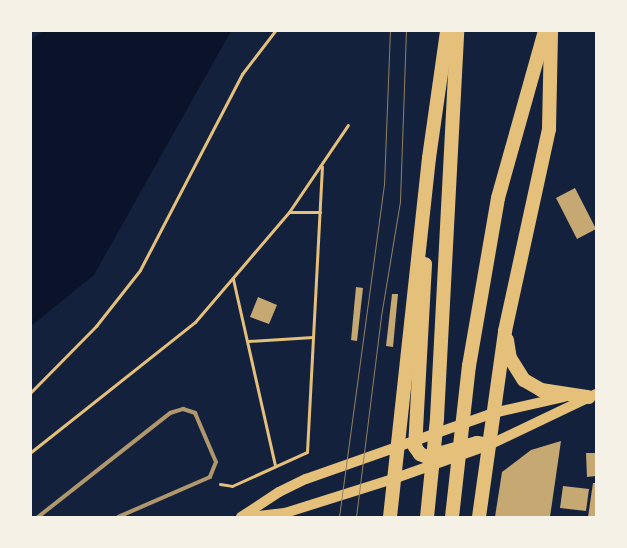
<!DOCTYPE html>
<style>
body{margin:0}
#map{position:relative;width:627px;height:548px;overflow:hidden;background:#14213d;font-family:"Noto Serif",serif}
div>[style]{position:absolute}
.water>*{inset:0;background:#0b132b}
.building>*{inset:0;background:#c6a872}
.path>*{height:3px;margin:-1.5px;padding:0 1.5px;transform-origin:1.5px;border-radius:1.5px;background:#e5c07b}
.service>*{height:4px;margin:-2px;padding:0 2px;transform-origin:2px;border-radius:2px;background:#b1986c}
.secondary>*{height:10px;margin:-5px;padding:0 5px;transform-origin:5px;border-radius:5px;background:#e5c07b}
.trunk>*{height:14px;margin:-7px;padding:0 7px;transform-origin:7px;border-radius:7px;background:#e5c07b}
.tram>*{height:1px;margin:-0.5px;padding:0 0.5px;transform-origin:0.5px;border-radius:0.5px;background:#918062}
span{translate:-50% -50%;white-space:nowrap;text-align:center;line-height:1.15;-webkit-text-stroke:5px #f6f1e7;paint-order:stroke}
.frame{position:absolute;inset:0;border:32px solid #f6f1e7;pointer-events:none}
</style>
<div id="map">
<div class="water">
<i style="clip-path:polygon(43px 31px,231px 31px,94px 275px,31px 326px,31px 40px)"></i>
</div>
<div class="building">
<i style="clip-path:polygon(575px 188px,596px 229px,577px 239px,556px 198px)"></i>
<i style="clip-path:polygon(356px 287px,363px 288px,357px 341px,351px 340px)"></i>
<i style="clip-path:polygon(392px 294px,398px 294px,393px 347px,386px 346px)"></i>
<i style="clip-path:polygon(258px 297px,277px 305px,269px 324px,250px 317px)"></i>
<i style="clip-path:polygon(561px 441px,550px 517px,495px 517px,502px 472px,531px 450px)"></i>
<i style="clip-path:polygon(586px 453px,596px 453px,596px 476px,587px 477px)"></i>
<i style="clip-path:polygon(593px 483px,596px 483px,596px 517px,588px 517px)"></i>
<i style="clip-path:polygon(563px 486px,589px 489px,586px 511px,560px 508px)"></i>
</div>
<div class="path">
<i style="left:289px;top:212px;width:31px"></i>
<i style="left:233px;top:279px;width:192px;rotate:77.3deg"></i>
<i style="left:248px;top:341px;width:65px;rotate:-3.5deg"></i>
<i style="left:31px;top:392px;width:93px;rotate:-45.4deg"></i>
<i style="left:96px;top:326px;width:71px;rotate:-51.8deg"></i>
<i style="left:140px;top:270px;width:221px;rotate:-62.5deg"></i>
<i style="left:242px;top:74px;width:54px;rotate:-52.5deg"></i>
<i style="left:31px;top:452px;width:209px;rotate:-38.4deg"></i>
<i style="left:195px;top:322px;width:145px;rotate:-49.5deg"></i>
<i style="left:289px;top:212px;width:105px;rotate:-55.9deg"></i>
<i style="left:220px;top:484px;width:12px;rotate:9deg"></i>
<i style="left:232px;top:486px;width:82px;rotate:-24.4deg"></i>
<i style="left:307px;top:452px;width:286px;rotate:-87deg"></i>
</div>
<div class="service">
<i style="left:38px;top:517px;width:168px;rotate:-38.2deg"></i>
<i style="left:170px;top:413px;width:14px;rotate:-17deg"></i>
<i style="left:183px;top:409px;width:13px;rotate:18deg"></i>
<i style="left:195px;top:413px;width:53px;rotate:66.8deg"></i>
<i style="left:216px;top:462px;width:16px;rotate:112deg"></i>
<i style="left:210px;top:477px;width:100px;rotate:156.5deg"></i>
</div>
<div class="secondary">
<i style="left:241px;top:517px;width:45px;rotate:-33.3deg"></i>
<i style="left:279px;top:492px;width:30px;rotate:-26deg"></i>
<i style="left:306px;top:479px;width:198px;rotate:-19.4deg"></i>
<i style="left:493px;top:413px;width:73px;rotate:-12.7deg"></i>
<i style="left:251px;top:517px;width:34px;rotate:-7deg"></i>
<i style="left:285px;top:513px;width:113px;rotate:-17.5deg"></i>
<i style="left:393px;top:479px;width:102px;rotate:-19.5deg"></i>
<i style="left:489px;top:445px;width:119px;rotate:-25.5deg"></i>
</div>
<div class="trunk">
<i style="left:425px;top:264px;width:183px;rotate:93.1deg"></i>
<i style="left:415px;top:447px;width:9px;rotate:54deg"></i>
<i style="left:420px;top:454px;width:8px;rotate:23deg"></i>
<i style="left:427px;top:457px;width:52px;rotate:-15.6deg"></i>
<i style="left:477px;top:443px;width:12px;rotate:9deg"></i>
<i style="left:507px;top:340px;width:18px;rotate:81deg"></i>
<i style="left:510px;top:358px;width:26px;rotate:58deg"></i>
<i style="left:524px;top:380px;width:20px;rotate:30deg"></i>
<i style="left:541px;top:390px;width:48px;rotate:8.5deg"></i>
<i style="left:390px;top:517px;width:361px;rotate:-83.8deg"></i>
<i style="left:429px;top:158px;width:128px;rotate:-81.9deg"></i>
<i style="left:427px;top:517px;width:100px;rotate:-84.2deg"></i>
<i style="left:437px;top:418px;width:388px;rotate:-87deg"></i>
<i style="left:452px;top:517px;width:152px;rotate:-83.6deg"></i>
<i style="left:469px;top:366px;width:170px;rotate:-80.2deg"></i>
<i style="left:498px;top:198px;width:173px;rotate:-74.3deg"></i>
<i style="left:479px;top:517px;width:188px;rotate:-82deg"></i>
<i style="left:505px;top:331px;width:207px;rotate:-77.7deg"></i>
<i style="left:549px;top:129px;width:98px;rotate:-88.8deg"></i>
</div>
<div class="tram">
<i style="left:339px;top:517px;width:335px;rotate:-82.3deg"></i>
<i style="left:384px;top:185px;width:154px;rotate:-87.8deg"></i>
<i style="left:356px;top:517px;width:203px;rotate:-82.9deg"></i>
<i style="left:381px;top:316px;width:117px;rotate:-80.6deg"></i>
<i style="left:400px;top:201px;width:170px;rotate:-88deg"></i>
</div>
<div class="frame"></div>
</div>
